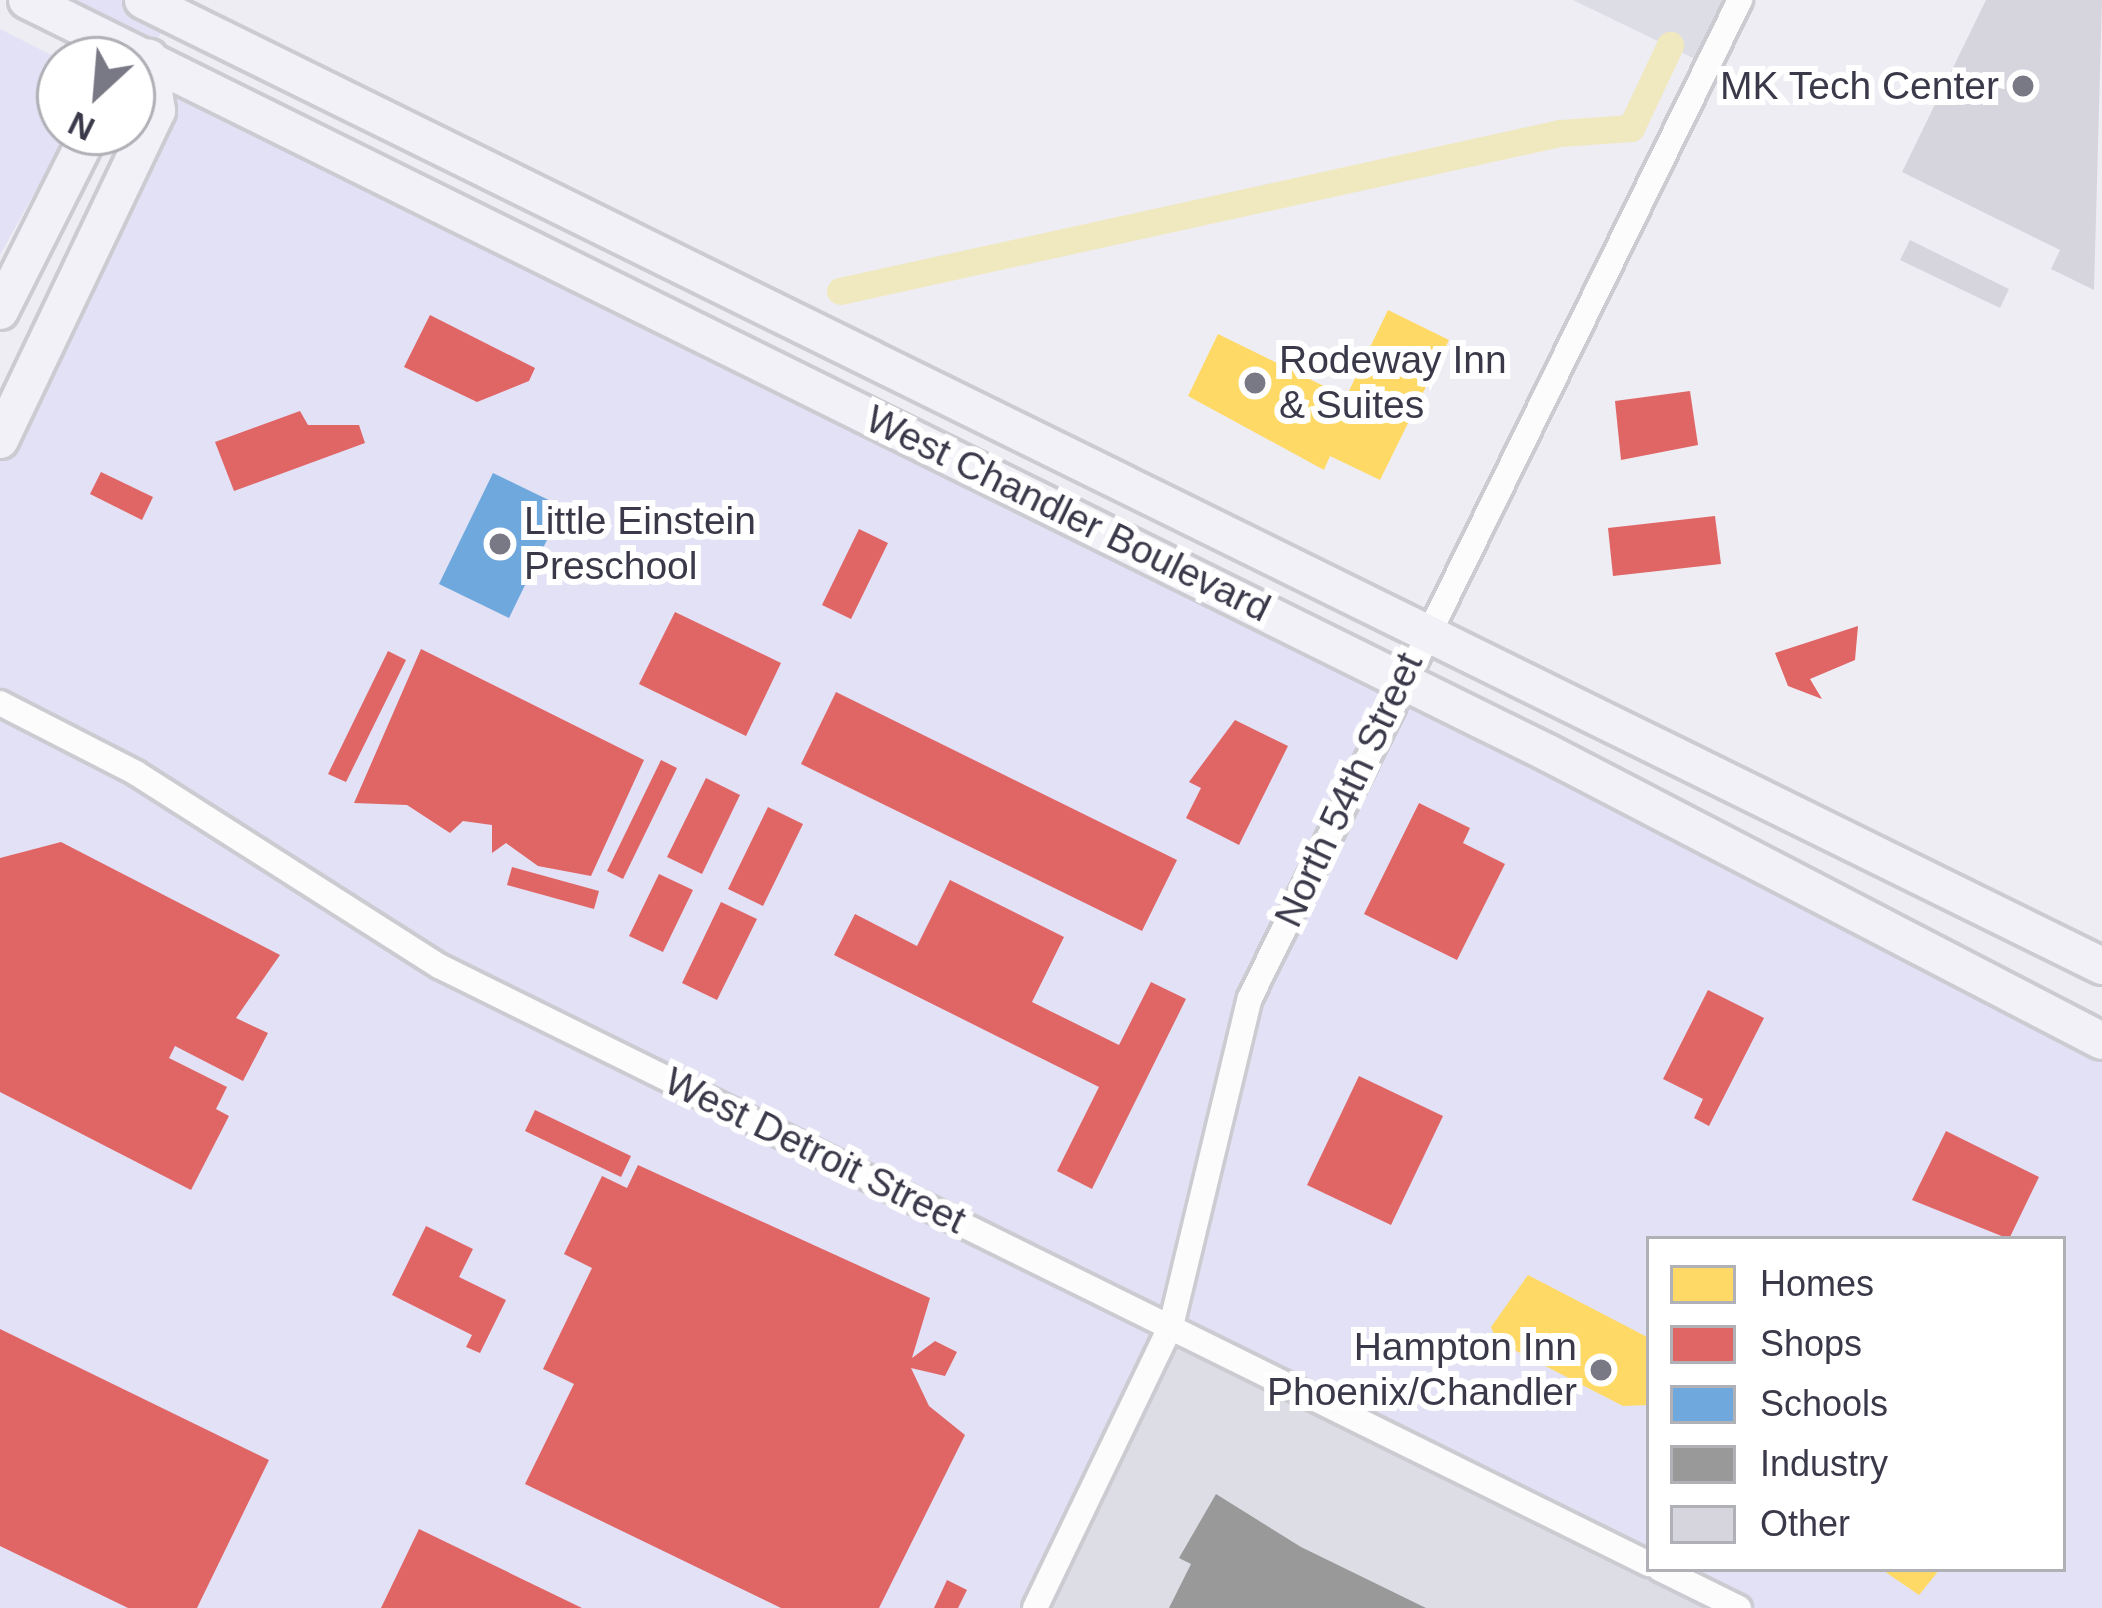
<!DOCTYPE html>
<style>
body{margin:0}
#map{position:relative;width:2102px;height:1608px;overflow:hidden;background:#eeedf3;font-family:Arial,sans-serif}
div>[style]{position:absolute}
.commercial>*{inset:0;background:#e2e1f5}
.industrial>*{inset:0;background:#dddde5}
.homes>*{inset:0;background:#ffd966}
.shops>*{inset:0;background:#e06666}
.schools>*{inset:0;background:#6fa8dc}
.industry>*{inset:0;background:#999}
.canal>*{height:27px;margin:-13.5px;padding:0 13.5px;transform-origin:13.5px;border-radius:13.5px;background:#f0e8bf}
.building>*{inset:0;background:#d6d5dd}
.roads{filter:drop-shadow(3px 0 #cccbd1) drop-shadow(-3px 0 #cccbd1) drop-shadow(0 3px #cccbd1) drop-shadow(0 -3px #cccbd1)}
.minor>*{height:24px;margin:-12px;padding:0 12px;transform-origin:12px;border-radius:12px;background:#fcfcfd}
.secondary>*{height:36px;margin:-18px;padding:0 18px;transform-origin:18px;border-radius:18px;background:#f2f1f7}
.dots>*{width:33px;height:33px;translate:-50% -50%;box-sizing:border-box;border:6px solid #fff;border-radius:50%}
span{translate:-50% -50%;white-space:nowrap;text-align:center;line-height:1.15;-webkit-text-stroke:12px #fff;paint-order:stroke}
.poi-label{font-size:39px;color:#3a394a}
.right{translate:-100% -50%;text-align:right}
.left{translate:0 -50%;text-align:left}
.street-label{font-size:39px;color:#3a394a}
.legend{position:absolute;left:1646px;top:1236px;width:420px;height:336px;box-sizing:border-box;background:#fff;border:3px solid #b0b0b7;margin:0;padding:15px 21px;list-style:none;font-size:36px;color:#3a394a}
.legend li{display:flex;align-items:center;gap:24px;height:60px}
.legend b{width:60px;border:3px solid #b0b0b7}
.north{position:absolute;left:36px;top:36px;width:120px;height:120px;box-sizing:border-box;background:#fff;border:3px solid #b0b0b7;border-radius:50%;rotate:206deg;font-size:33px;font-weight:700;line-height:48px;text-align:center;color:#3a394a}
.north::after{content:'';display:block;margin:auto;width:42px;height:54px;background:#797885;clip-path:polygon(50% 0,100% 100%,50% 72%,0 100%)}
</style>
<div id="map">
<div class="commercial">
<i style="clip-path:polygon(27px 0,176px 0,149px 58px,2102px 1041px,2102px 1608px,1739px 1608px,1660px 1569px,2063px 1569px,2063px 1239px,1649px 1239px,1649px 1564px,1035px 1608px,0 1608px,0 440px,157px 111px,149px 58px)"></i>
<i style="clip-path:polygon(0 29px,61px 60px,60px 132px,68px 132px,0 255px)"></i>
</div>
<div class="industrial">
<i style="clip-path:polygon(1573px 0,1740px 0,1701px 62px)"></i>
<i style="clip-path:polygon(1171px 1326px,1739px 1608px,1035px 1608px)"></i>
</div>
<div class="homes">
<i style="clip-path:polygon(1388px 310px,1449px 340px,1380px 480px,1330px 456px,1324px 470px,1188px 396px,1218px 334px,1346px 397px)"></i>
<i style="clip-path:polygon(1528px 1275px,1649px 1338px,1649px 1405px,1623px 1406px,1497px 1341px,1491px 1327px)"></i>
<i style="clip-path:polygon(1881px 1569px,1940px 1569px,1919px 1595px)"></i>
</div>
<div class="shops">
<i style="clip-path:polygon(430px 315px,535px 368px,529px 381px,477px 402px,404px 367px)"></i>
<i style="clip-path:polygon(1690px 391px,1698px 445px,1621px 460px,1615px 401px)"></i>
<i style="clip-path:polygon(300px 411px,308px 425px,359px 425px,365px 443px,234px 491px,215px 442px)"></i>
<i style="clip-path:polygon(101px 472px,153px 497px,142px 520px,90px 494px)"></i>
<i style="clip-path:polygon(1715px 516px,1721px 564px,1613px 576px,1608px 528px)"></i>
<i style="clip-path:polygon(859px 529px,888px 543px,851px 619px,822px 605px)"></i>
<i style="clip-path:polygon(675px 612px,781px 663px,746px 736px,639px 684px)"></i>
<i style="clip-path:polygon(1858px 626px,1855px 660px,1810px 679px,1822px 699px,1788px 686px,1775px 653px)"></i>
<i style="clip-path:polygon(421px 649px,644px 760px,591px 876px,538px 866px,506px 843px,492px 853px,492px 825px,463px 821px,450px 833px,407px 805px,354px 803px)"></i>
<i style="clip-path:polygon(388px 651px,406px 660px,346px 782px,328px 774px)"></i>
<i style="clip-path:polygon(836px 692px,1177px 860px,1142px 931px,801px 764px)"></i>
<i style="clip-path:polygon(1235px 720px,1288px 746px,1239px 845px,1186px 818px,1201px 788px,1189px 782px)"></i>
<i style="clip-path:polygon(661px 760px,677px 768px,623px 879px,607px 871px)"></i>
<i style="clip-path:polygon(706px 778px,740px 795px,702px 874px,667px 857px)"></i>
<i style="clip-path:polygon(1419px 803px,1470px 828px,1463px 843px,1505px 864px,1457px 960px,1364px 914px)"></i>
<i style="clip-path:polygon(768px 807px,803px 824px,763px 906px,728px 889px)"></i>
<i style="clip-path:polygon(61px 842px,280px 955px,236px 1018px,268px 1033px,243px 1081px,175px 1046px,169px 1058px,227px 1087px,216px 1109px,229px 1116px,191px 1190px,0 1092px,0 858px)"></i>
<i style="clip-path:polygon(512px 867px,599px 891px,594px 909px,507px 885px)"></i>
<i style="clip-path:polygon(659px 874px,693px 890px,663px 952px,629px 936px)"></i>
<i style="clip-path:polygon(950px 880px,1064px 937px,1032px 1002px,1119px 1045px,1151px 982px,1186px 999px,1092px 1189px,1057px 1171px,1099px 1087px,834px 955px,855px 914px,917px 946px)"></i>
<i style="clip-path:polygon(721px 902px,757px 919px,717px 1000px,682px 983px)"></i>
<i style="clip-path:polygon(1708px 990px,1764px 1018px,1709px 1126px,1694px 1118px,1703px 1099px,1663px 1079px)"></i>
<i style="clip-path:polygon(1359px 1076px,1443px 1116px,1391px 1225px,1307px 1185px)"></i>
<i style="clip-path:polygon(535px 1110px,631px 1156px,621px 1177px,525px 1131px)"></i>
<i style="clip-path:polygon(1946px 1131px,2039px 1177px,2009px 1239px,1912px 1200px)"></i>
<i style="clip-path:polygon(638px 1165px,930px 1298px,912px 1358px,935px 1341px,957px 1352px,945px 1376px,911px 1368px,929px 1406px,965px 1435px,879px 1608px,781px 1608px,525px 1484px,574px 1384px,543px 1369px,592px 1268px,564px 1254px,602px 1176px,627px 1188px)"></i>
<i style="clip-path:polygon(426px 1226px,473px 1249px,459px 1277px,506px 1300px,480px 1353px,466px 1347px,472px 1335px,392px 1295px)"></i>
<i style="clip-path:polygon(0 1329px,269px 1460px,197px 1608px,128px 1608px,0 1546px)"></i>
<i style="clip-path:polygon(419px 1529px,582px 1608px,381px 1608px)"></i>
<i style="clip-path:polygon(947px 1580px,967px 1590px,958px 1608px,934px 1608px)"></i>
</div>
<div class="schools">
<i style="clip-path:polygon(493px 473px,563px 507px,509px 618px,439px 584px)"></i>
</div>
<div class="industry">
<i style="clip-path:polygon(1216px 1494px,1301px 1547px,1426px 1608px,1169px 1608px,1191px 1564px,1179px 1558px)"></i>
</div>
<div class="canal">
<i style="left:840px;top:291px;width:737px;rotate:-12.38deg"></i>
<i style="left:1560px;top:133px;width:71px;rotate:-4deg"></i>
<i style="left:1631px;top:128px;width:92px;rotate:-64.8deg"></i>
</div>
<div class="building">
<i style="clip-path:polygon(1986px 0,2102px 0,2094px 290px,2051px 269px,2060px 250px,1902px 172px)"></i>
<i style="clip-path:polygon(1910px 240px,2009px 289px,2000px 308px,1900px 260px)"></i>
</div>
<div class="roads">
<div class="minor">
<i style="left:0;top:703px;width:153px;rotate:27.2deg"></i>
<i style="left:136px;top:773px;width:359px;rotate:32.5deg"></i>
<i style="left:439px;top:966px;width:1350px;rotate:26.3deg"></i>
<i style="left:1660px;top:1569px;width:88px;rotate:26.3deg"></i>
<i style="left:1035px;top:1608px;width:313px;rotate:-64.3deg"></i>
<i style="left:1171px;top:1326px;width:337px;rotate:-76.5deg"></i>
<i style="left:1250px;top:998px;width:1112px;rotate:-63.85deg"></i>
</div>
<div class="secondary">
<i style="left:27px;top:0;width:1697px;rotate:26.34deg"></i>
<i style="left:1548px;top:753px;width:624px;rotate:27.47deg"></i>
<i style="left:143px;top:0;width:2184px;rotate:26.25deg"></i>
<i style="left:0;top:311px;width:200px;rotate:-63.3deg"></i>
<i style="left:0;top:440px;width:365px;rotate:-64.5deg"></i>
<i style="left:157px;top:111px;width:54px;rotate:-98.6deg"></i>
</div>
</div>
<div class="dots">
<i style="left:2023px;top:86px;background:#797885"></i>
<i style="left:1255px;top:383px;background:#797885"></i>
<i style="left:500px;top:544px;background:#797885"></i>
<i style="left:1601px;top:1370px;background:#797885"></i>
</div>
<div class="poi-label">
<span class="right" style="left:1999px;top:86px">MK Tech Center</span>
<span class="left" style="left:1279px;top:383px">Rodeway Inn<br>&amp; Suites</span>
<span class="left" style="left:524px;top:544px">Little Einstein<br>Preschool</span>
<span class="right" style="left:1577px;top:1370px">Hampton Inn<br>Phoenix/Chandler</span>
</div>
<div class="street-label">
<span style="left:1068px;top:514px;rotate:26deg">West Chandler Boulevard</span>
<span style="left:1349px;top:790px;rotate:-65deg">North 54th Street</span>
<span style="left:815px;top:1151px;rotate:26deg">West Detroit Street</span>
</div>
<ul class="legend">
<li><b style="height:33px;background:#ffd966"></b>Homes</li>
<li><b style="height:33px;background:#e06666"></b>Shops</li>
<li><b style="height:33px;background:#6fa8dc"></b>Schools</li>
<li><b style="height:33px;background:#999"></b>Industry</li>
<li><b style="height:33px;background:#d6d5dd"></b>Other</li>
</ul>
<div class="north">N</div>
</div>
